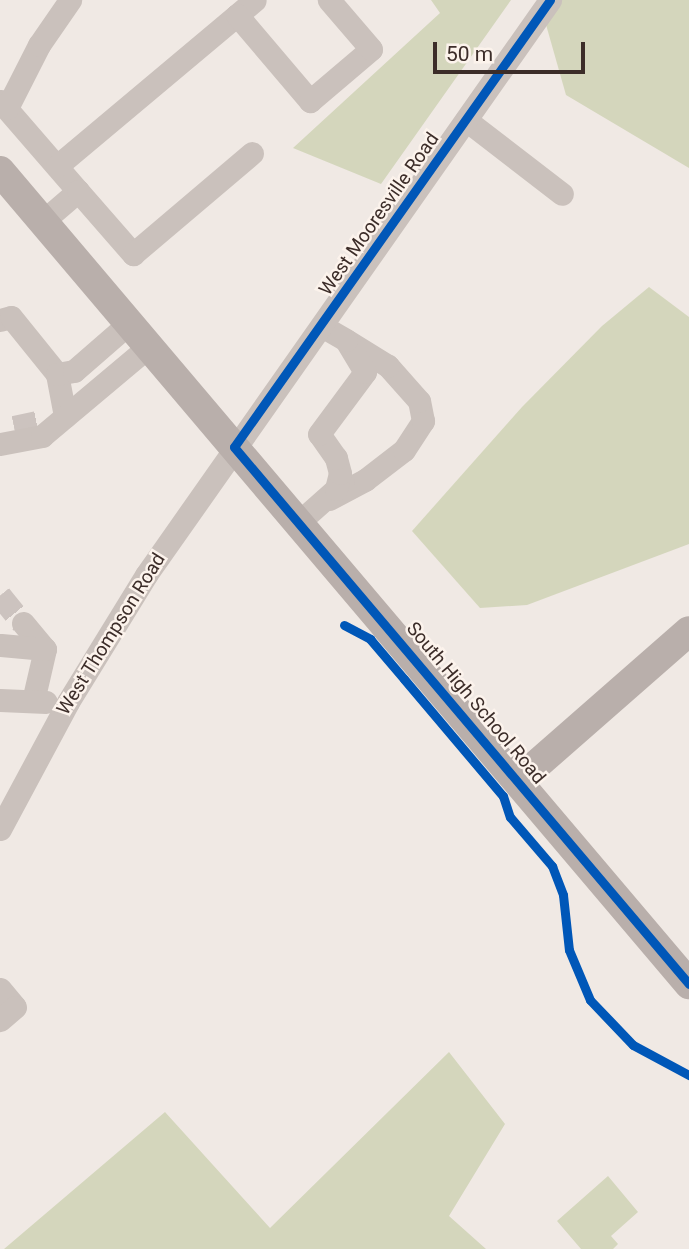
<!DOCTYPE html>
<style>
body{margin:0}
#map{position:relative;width:689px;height:1249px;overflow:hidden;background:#f0e9e4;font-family:Roboto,sans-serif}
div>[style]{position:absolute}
.green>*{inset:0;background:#d4d6bc}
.minor-tunnel>*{height:23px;margin-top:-11.5px;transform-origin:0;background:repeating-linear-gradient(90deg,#ccc3bf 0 23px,transparent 0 34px)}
.minor>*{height:23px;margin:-11.5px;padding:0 11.5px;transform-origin:11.5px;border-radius:11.5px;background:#cac1bc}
.major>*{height:30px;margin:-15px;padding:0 15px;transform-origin:15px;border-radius:15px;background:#b9afab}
.cycleway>*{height:9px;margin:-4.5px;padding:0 4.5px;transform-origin:4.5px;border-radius:4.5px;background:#0057b8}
span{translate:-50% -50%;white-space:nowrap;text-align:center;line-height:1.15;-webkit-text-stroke:5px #fcf3ec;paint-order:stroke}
.street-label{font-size:19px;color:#3c2d29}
.scale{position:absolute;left:433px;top:42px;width:152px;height:32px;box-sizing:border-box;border:4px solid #3c2d29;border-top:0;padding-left:9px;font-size:21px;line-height:24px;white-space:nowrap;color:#3c2d29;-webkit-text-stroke:5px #fcf3ec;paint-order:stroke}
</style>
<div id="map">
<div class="green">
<i style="clip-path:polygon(431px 0,511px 0,381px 184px,293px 148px,440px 13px)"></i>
<i style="clip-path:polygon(539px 0,689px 0,689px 168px,566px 95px)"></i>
<i style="clip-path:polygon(649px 287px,689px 317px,689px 544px,527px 605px,480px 608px,412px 531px,522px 407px,602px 326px)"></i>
<i style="clip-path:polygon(449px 1052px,505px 1124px,449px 1216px,486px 1249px,4px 1249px,165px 1112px,270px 1228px)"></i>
<i style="clip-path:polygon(608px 1176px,638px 1212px,611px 1236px,618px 1244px,613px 1249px,581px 1249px,557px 1221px)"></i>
</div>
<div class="minor-tunnel">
<i style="left:14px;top:427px;width:24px;rotate:-12deg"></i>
<i style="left:0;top:595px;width:36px;rotate:51deg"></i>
</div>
<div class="minor">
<i style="left:237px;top:15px;width:23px;rotate:-40deg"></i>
<i style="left:0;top:101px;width:119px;rotate:49.1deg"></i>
<i style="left:78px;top:191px;width:48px;rotate:139.3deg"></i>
<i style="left:7px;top:108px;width:71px;rotate:-63.1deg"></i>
<i style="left:39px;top:45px;width:55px;rotate:-55.4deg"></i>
<i style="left:466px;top:120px;width:121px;rotate:37.6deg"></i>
<i style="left:57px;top:166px;width:235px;rotate:-40deg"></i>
<i style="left:237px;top:15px;width:113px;rotate:49.7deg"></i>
<i style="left:310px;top:101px;width:80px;rotate:-40.4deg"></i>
<i style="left:371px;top:49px;width:65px;rotate:-130.6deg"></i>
<i style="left:78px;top:191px;width:84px;rotate:48.9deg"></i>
<i style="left:133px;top:254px;width:156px;rotate:-40.3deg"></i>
<i style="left:0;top:320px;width:11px;rotate:-15deg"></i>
<i style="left:11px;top:317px;width:73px;rotate:51.1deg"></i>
<i style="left:57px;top:374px;width:43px;rotate:79.2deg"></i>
<i style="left:57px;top:374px;width:17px;rotate:-10deg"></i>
<i style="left:74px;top:371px;width:72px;rotate:-41deg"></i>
<i style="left:0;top:444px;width:43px;rotate:-10.8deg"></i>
<i style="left:42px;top:436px;width:138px;rotate:-40deg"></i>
<i style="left:329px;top:499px;width:41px;rotate:-27.8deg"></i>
<i style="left:365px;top:480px;width:49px;rotate:-37.6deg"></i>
<i style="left:404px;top:450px;width:35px;rotate:-57deg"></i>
<i style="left:423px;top:421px;width:20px;rotate:-101deg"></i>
<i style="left:419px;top:401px;width:47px;rotate:-131.5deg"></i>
<i style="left:388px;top:366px;width:46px;rotate:-148.4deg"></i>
<i style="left:299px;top:522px;width:50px;rotate:-41.7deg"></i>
<i style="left:336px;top:489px;width:16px;rotate:-76deg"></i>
<i style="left:340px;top:473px;width:16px;rotate:-105deg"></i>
<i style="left:336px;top:458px;width:29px;rotate:-125deg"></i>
<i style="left:319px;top:434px;width:77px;rotate:-53.4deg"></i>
<i style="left:365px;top:372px;width:37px;rotate:-121deg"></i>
<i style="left:346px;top:340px;width:28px;rotate:-150deg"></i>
<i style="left:23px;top:623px;width:34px;rotate:50deg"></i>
<i style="left:45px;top:649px;width:53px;rotate:103deg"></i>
<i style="left:1px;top:645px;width:44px;rotate:5.2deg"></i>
<i style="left:0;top:700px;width:46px;rotate:2.5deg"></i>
<i style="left:0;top:829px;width:144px;rotate:-61.8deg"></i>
<i style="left:68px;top:702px;width:149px;rotate:-58.4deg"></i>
<i style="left:146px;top:575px;width:703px;rotate:-54.91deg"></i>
<i style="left:0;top:989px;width:23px;rotate:50deg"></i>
<i style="left:15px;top:1007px;width:20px;rotate:139deg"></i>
</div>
<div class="major">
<i style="left:0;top:171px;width:1066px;rotate:49.72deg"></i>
<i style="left:519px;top:780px;width:226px;rotate:-41.2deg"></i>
</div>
<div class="cycleway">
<i style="left:550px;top:0;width:547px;rotate:125.26deg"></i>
<i style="left:234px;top:447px;width:704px;rotate:49.73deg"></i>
<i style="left:344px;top:625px;width:30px;rotate:28deg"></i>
<i style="left:370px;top:639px;width:52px;rotate:49.6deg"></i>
<i style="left:404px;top:679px;width:153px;rotate:49.8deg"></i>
<i style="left:503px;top:796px;width:22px;rotate:72deg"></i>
<i style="left:510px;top:817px;width:65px;rotate:49.4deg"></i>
<i style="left:552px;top:866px;width:31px;rotate:69deg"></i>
<i style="left:563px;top:895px;width:55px;rotate:83.8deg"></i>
<i style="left:569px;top:950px;width:54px;rotate:67.2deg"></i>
<i style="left:590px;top:1000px;width:62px;rotate:46.3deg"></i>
<i style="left:633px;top:1045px;width:64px;rotate:28.2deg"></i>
</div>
<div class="street-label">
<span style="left:379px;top:214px;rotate:-55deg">West Mooresville Road</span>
<span style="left:111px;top:634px;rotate:-58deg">West Thompson Road</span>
<span style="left:476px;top:703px;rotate:50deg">South High School Road</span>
</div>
<div class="scale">50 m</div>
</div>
